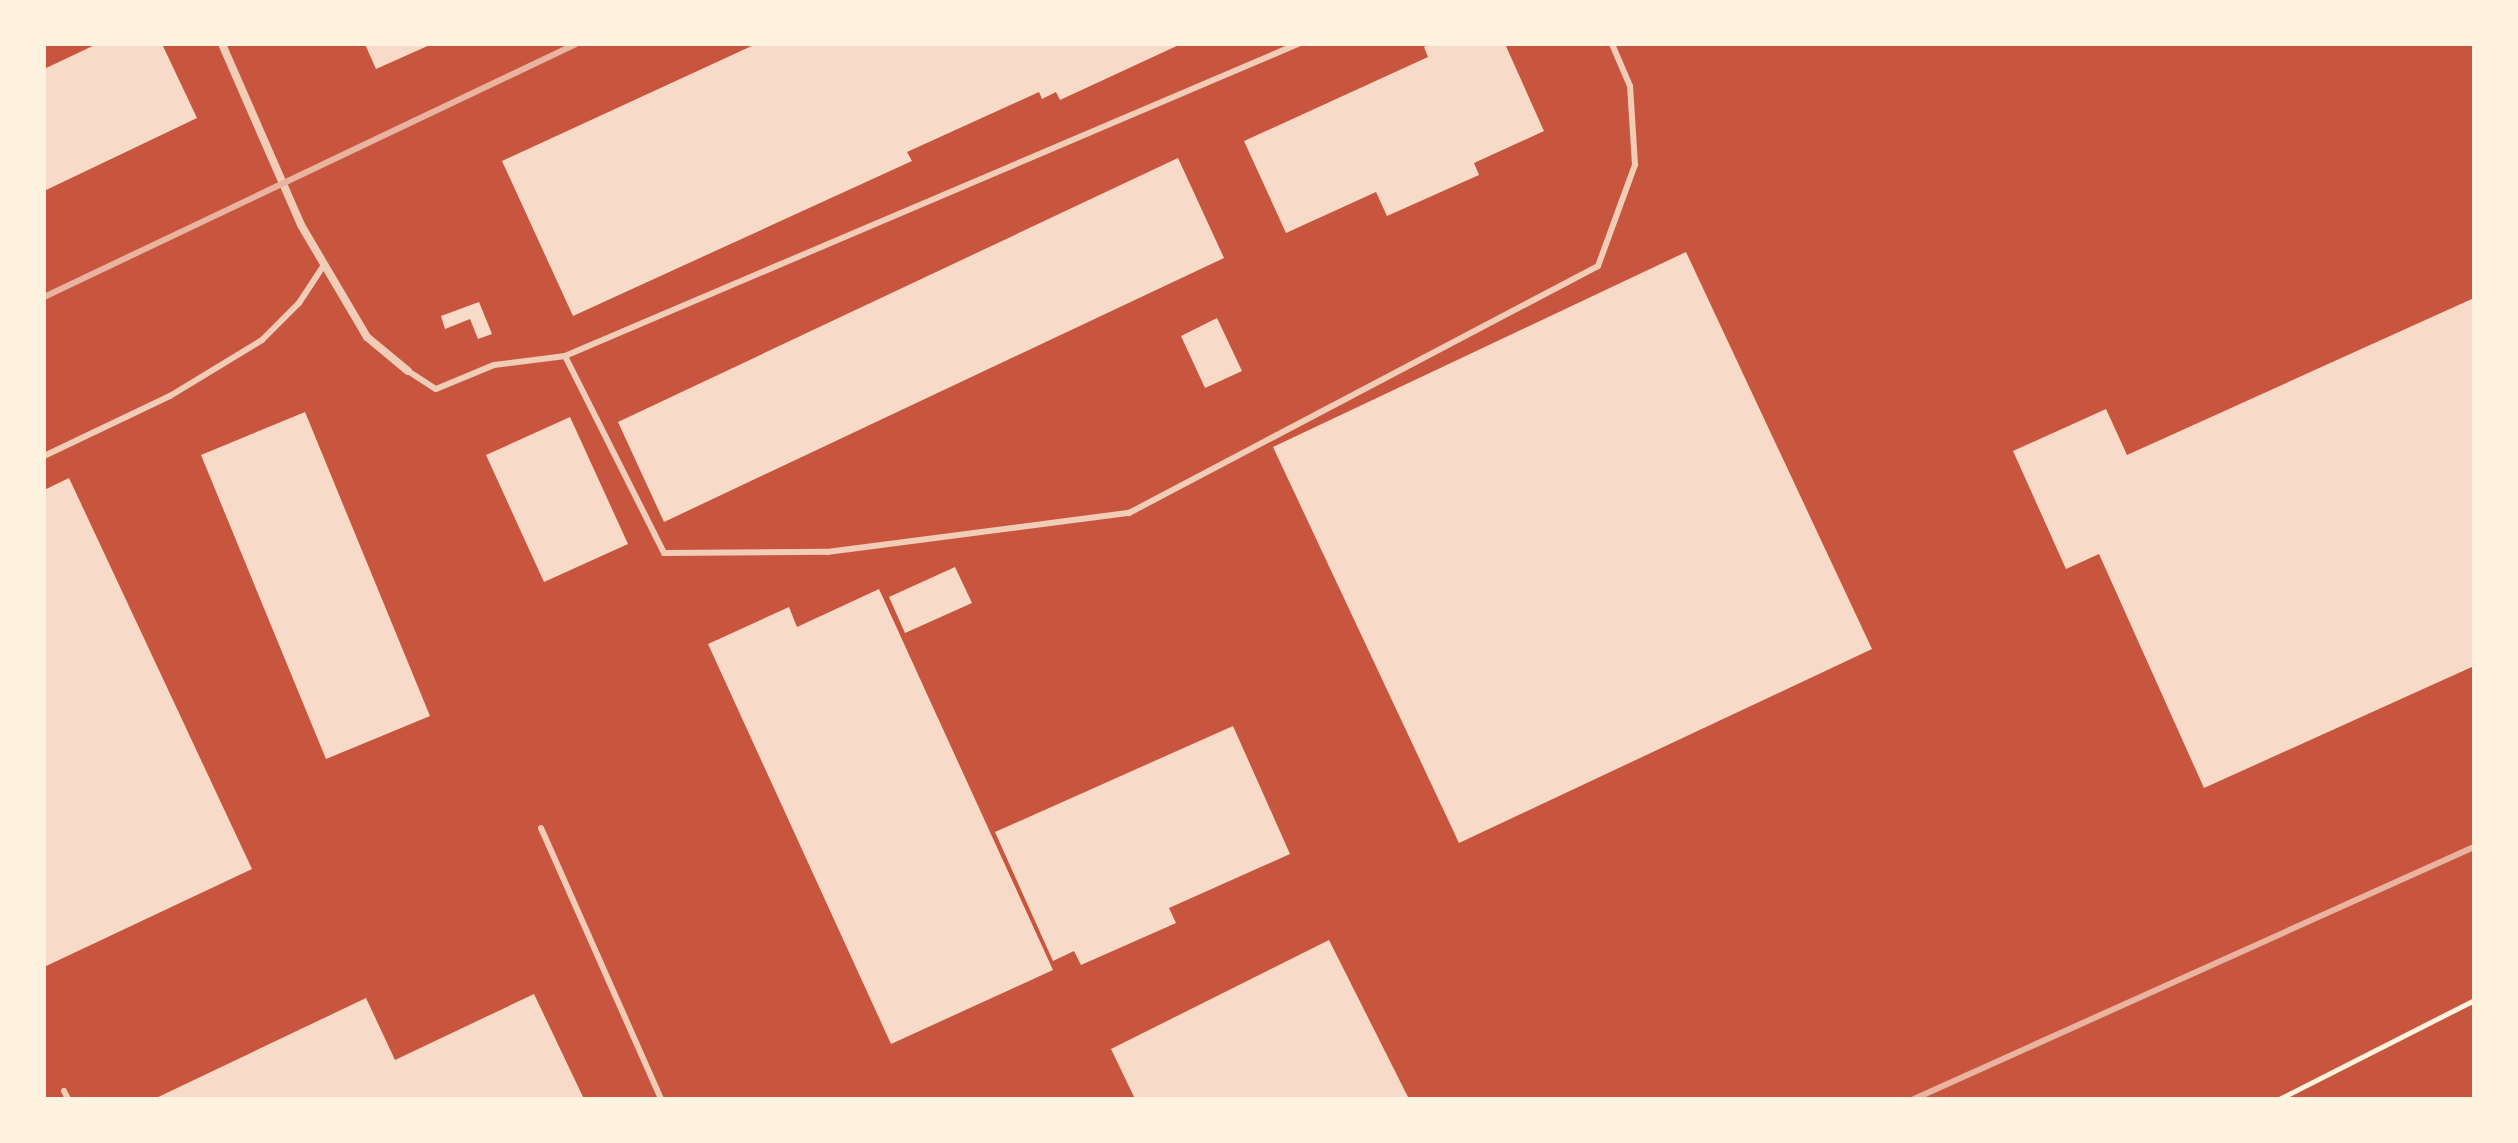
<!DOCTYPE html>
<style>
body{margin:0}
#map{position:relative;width:2518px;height:1143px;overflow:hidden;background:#c8553d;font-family:"Open Sans",sans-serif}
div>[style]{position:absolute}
.building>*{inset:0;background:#f7dbc8}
.path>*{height:5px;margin:-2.5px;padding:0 2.5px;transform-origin:2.5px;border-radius:2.5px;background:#fff3e0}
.service>*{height:6px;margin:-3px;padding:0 3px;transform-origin:3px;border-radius:3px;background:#f1ccb7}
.minor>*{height:8px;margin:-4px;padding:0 4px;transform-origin:4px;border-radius:4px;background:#f1ccb7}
.rail>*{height:6px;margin:-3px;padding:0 3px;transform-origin:3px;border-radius:3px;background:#e9b49f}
span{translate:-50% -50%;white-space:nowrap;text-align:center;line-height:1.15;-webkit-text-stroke:8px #fff3e0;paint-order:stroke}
.frame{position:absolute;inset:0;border:46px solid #fff3e0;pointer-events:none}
</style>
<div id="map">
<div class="building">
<i style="clip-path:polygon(97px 44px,162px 44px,197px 118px,44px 191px,44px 69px)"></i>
<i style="clip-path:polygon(365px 44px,432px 44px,376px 69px)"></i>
<i style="clip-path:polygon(756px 44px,1181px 44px,1060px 100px,1056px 92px,1042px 99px,1039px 92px,907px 152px,912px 161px,573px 316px,502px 161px)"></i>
<i style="clip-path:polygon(1430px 44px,1505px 44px,1544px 131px,1474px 163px,1479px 175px,1387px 216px,1376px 192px,1286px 233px,1244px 141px,1428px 57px,1424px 47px)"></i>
<i style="clip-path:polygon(1178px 158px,1224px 258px,664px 522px,618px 422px)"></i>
<i style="clip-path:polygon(1686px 252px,1872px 649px,1459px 843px,1273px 447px)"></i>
<i style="clip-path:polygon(2474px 298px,2474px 666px,2204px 788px,2099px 554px,2066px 569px,2013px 451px,2106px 409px,2127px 455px)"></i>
<i style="clip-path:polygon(479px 302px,492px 334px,478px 339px,470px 319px,445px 329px,441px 316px)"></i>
<i style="clip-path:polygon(1217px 318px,1242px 371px,1205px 388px,1181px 336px)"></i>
<i style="clip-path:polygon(305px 412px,430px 716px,326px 759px,201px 455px)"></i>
<i style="clip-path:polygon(570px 417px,628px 544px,544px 582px,486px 455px)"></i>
<i style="clip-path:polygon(69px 478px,252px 869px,44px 967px,44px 490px)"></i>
<i style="clip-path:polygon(955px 567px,972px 603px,905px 633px,889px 597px)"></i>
<i style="clip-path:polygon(879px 589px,1053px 970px,891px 1044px,708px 644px,789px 607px,797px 627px)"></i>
<i style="clip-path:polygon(1233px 726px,1290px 854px,1169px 908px,1176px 923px,1081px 965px,1074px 951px,1053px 961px,995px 832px)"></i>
<i style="clip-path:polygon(1329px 940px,1409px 1099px,1135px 1099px,1111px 1049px)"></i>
<i style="clip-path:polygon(534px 994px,584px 1099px,154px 1099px,366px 998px,395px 1060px)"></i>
</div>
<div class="path">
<i style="left:2279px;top:1099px;width:219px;rotate:-26.9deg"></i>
</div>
<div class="service">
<i style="left:565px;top:356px;width:220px;rotate:63.3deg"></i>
<i style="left:664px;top:553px;width:163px;rotate:-0.4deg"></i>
<i style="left:827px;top:552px;width:305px;rotate:-7.4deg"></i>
<i style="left:1129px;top:513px;width:530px;rotate:-27.77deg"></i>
<i style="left:1598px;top:266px;width:108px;rotate:-69.9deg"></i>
<i style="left:1635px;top:165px;width:79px;rotate:-93.6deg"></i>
<i style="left:1630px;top:86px;width:46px;rotate:-113.2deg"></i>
<i style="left:408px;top:371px;width:33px;rotate:33deg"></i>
<i style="left:436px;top:389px;width:63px;rotate:-22.5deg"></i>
<i style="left:494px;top:365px;width:72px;rotate:-7.2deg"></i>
<i style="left:565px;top:356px;width:797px;rotate:-23.06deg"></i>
<i style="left:44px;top:456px;width:140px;rotate:-25.5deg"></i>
<i style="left:170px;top:396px;width:108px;rotate:-31.3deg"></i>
<i style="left:262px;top:340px;width:52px;rotate:-45deg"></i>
<i style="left:299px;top:303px;width:45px;rotate:-56.7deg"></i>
<i style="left:541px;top:828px;width:296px;rotate:66.1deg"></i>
<i style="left:64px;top:1091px;width:9px;rotate:63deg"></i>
</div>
<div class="minor">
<i style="left:222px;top:44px;width:197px;rotate:66.4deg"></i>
<i style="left:301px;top:225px;width:130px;rotate:59.5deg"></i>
<i style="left:367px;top:337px;width:53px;rotate:39.7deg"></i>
</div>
<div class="rail">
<i style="left:44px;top:297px;width:589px;rotate:-25.43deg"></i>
<i style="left:1914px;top:1099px;width:614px;rotate:-24.23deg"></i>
</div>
<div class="frame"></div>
</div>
